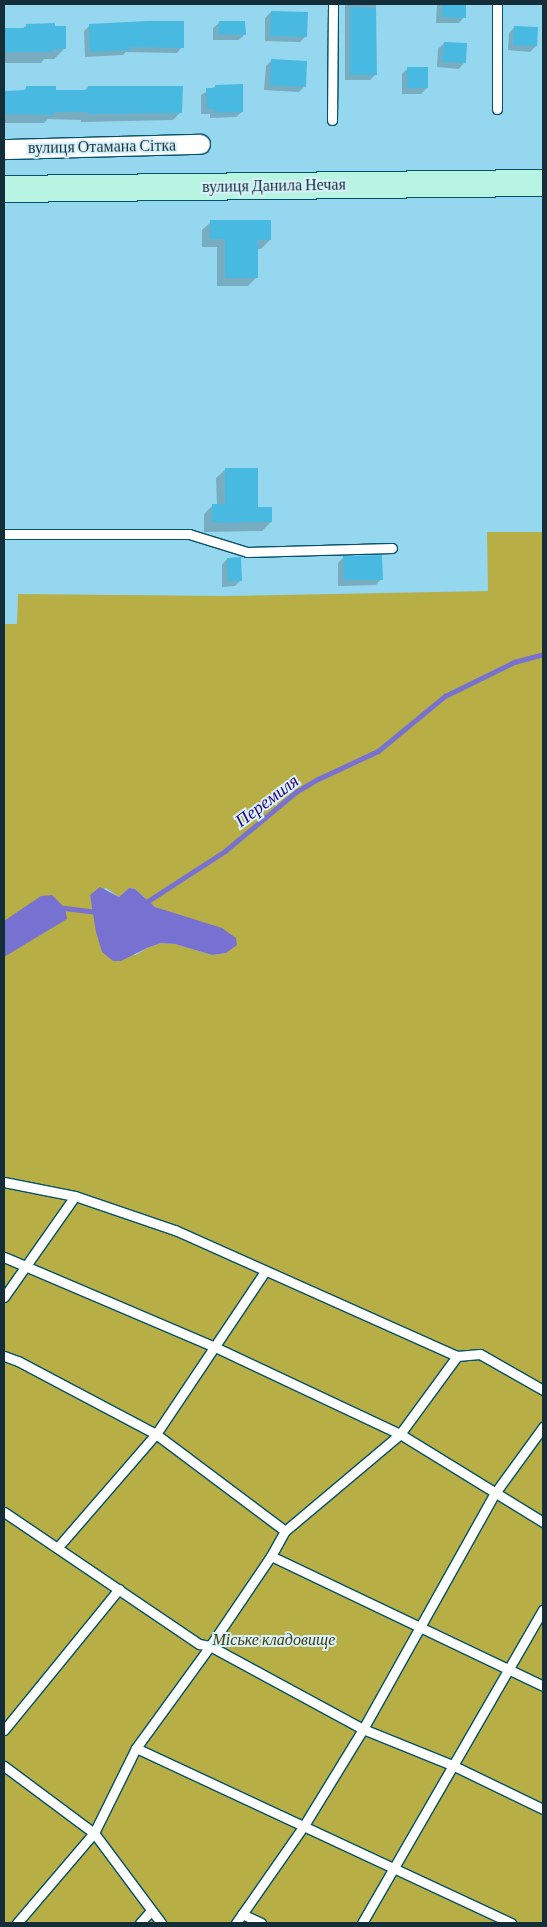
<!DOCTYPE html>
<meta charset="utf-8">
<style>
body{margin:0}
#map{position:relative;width:547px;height:1927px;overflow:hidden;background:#96d7f0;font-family:"Crimson Pro",serif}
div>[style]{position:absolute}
.green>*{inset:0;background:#b7ae46}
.water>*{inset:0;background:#7771d2}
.shadow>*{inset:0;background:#0003}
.stream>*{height:4.5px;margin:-2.25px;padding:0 2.25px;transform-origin:2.25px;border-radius:2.25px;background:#7771d2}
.building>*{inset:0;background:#48bae1}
.roads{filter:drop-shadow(1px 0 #055167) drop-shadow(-1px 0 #055167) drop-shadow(0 1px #055167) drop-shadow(0 -1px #055167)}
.lane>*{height:9px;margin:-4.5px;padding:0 4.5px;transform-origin:4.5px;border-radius:4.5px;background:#fff}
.street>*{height:19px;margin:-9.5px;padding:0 9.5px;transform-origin:9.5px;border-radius:9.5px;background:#fff}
.secondary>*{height:26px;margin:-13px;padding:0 13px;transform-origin:13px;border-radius:13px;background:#b8f4e2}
span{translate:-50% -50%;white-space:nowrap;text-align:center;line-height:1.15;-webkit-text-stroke:4px #d8f1fb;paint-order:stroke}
.street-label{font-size:16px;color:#132e38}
.park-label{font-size:16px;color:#403b05;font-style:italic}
.water-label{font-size:18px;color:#2c007e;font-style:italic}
.frame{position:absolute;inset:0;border:5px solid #132e38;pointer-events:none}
</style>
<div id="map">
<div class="green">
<i style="clip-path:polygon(evenodd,487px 532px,543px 532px,543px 1923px,4px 1923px,4px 624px,17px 624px,18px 594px,224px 596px,488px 591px,487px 532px,106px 888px,119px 897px,129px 888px,135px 889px,155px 907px,164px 910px,226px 953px,212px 955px,175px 944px,161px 943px,147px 948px,136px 955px,102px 952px,90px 895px,106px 888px)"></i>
</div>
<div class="water">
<i style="clip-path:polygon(100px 887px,119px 897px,129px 888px,135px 889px,155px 907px,222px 928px,236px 938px,237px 945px,226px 953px,212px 955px,175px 944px,161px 943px,147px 948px,121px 961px,113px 961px,102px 952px,96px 932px,90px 895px)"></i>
<i style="clip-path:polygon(52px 895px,65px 908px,67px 919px,4px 957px,4px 921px,41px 896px)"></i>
</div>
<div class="shadow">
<i style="clip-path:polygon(345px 4px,376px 4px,375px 75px,370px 80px,345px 80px)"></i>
<i style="clip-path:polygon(437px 4px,464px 4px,464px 17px,459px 23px,436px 23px)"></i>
<i style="clip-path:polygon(271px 12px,306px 36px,300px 42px,265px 41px,265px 18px)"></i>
<i style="clip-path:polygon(219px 23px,244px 35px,239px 40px,213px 40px,213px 28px)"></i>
<i style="clip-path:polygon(27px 25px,65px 48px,54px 59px,44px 59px,41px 63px,4px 63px,4px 29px,22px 29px)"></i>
<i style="clip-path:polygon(90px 25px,182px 47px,177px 53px,126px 52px,123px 55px,85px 57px,84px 31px)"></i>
<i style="clip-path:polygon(515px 27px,536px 46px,530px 52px,508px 50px,509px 33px)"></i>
<i style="clip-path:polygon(444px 43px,464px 63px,459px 69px,437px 67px,438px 49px)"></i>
<i style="clip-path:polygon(272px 60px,304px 87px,299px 92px,264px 90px,266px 66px)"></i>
<i style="clip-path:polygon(408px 68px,427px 88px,421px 94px,402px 94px,402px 74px)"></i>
<i style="clip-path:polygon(216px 86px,242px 112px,236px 117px,210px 118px,210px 114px,201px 114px,201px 95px)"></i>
<i style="clip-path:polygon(27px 87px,54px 91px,84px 91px,88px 87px,181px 112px,173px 120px,81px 122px,81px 120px,48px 119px,44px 123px,4px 123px,4px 92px,22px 92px)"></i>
<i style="clip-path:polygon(211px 222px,270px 240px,261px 249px,257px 249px,257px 277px,248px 286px,217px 286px,217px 247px,202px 247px,202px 230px)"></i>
<i style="clip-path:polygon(225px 470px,257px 509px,271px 522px,262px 531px,204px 532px,204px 514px,213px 505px,217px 505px,216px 478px)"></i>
<i style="clip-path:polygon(344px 557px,381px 579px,376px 585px,338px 586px,338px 563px)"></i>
<i style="clip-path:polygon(227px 559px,241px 580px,235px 586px,222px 587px,222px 565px)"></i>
</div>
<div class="stream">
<i style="left:142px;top:905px;width:99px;rotate:-33deg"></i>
<i style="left:225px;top:851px;width:92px;rotate:-39.7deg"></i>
<i style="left:296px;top:792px;width:26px;rotate:-31deg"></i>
<i style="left:318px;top:779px;width:66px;rotate:-25deg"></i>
<i style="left:378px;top:751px;width:87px;rotate:-39.4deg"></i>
<i style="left:445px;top:696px;width:77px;rotate:-26.2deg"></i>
<i style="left:514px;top:662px;width:30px;rotate:-15deg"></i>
<i style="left:60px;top:910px;width:5px;rotate:-22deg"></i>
<i style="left:65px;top:908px;width:32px;rotate:7deg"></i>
</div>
<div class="building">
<i style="clip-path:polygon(442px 4px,466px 4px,466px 18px,442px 17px)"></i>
<i style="clip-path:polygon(350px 7px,376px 8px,377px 75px,350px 75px)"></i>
<i style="clip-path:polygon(271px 11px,308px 12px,307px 37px,270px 36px)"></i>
<i style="clip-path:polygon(147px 21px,184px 21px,184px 48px,130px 47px,130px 50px,90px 52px,89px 24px)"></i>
<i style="clip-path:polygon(219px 21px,245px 21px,246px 35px,218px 34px)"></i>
<i style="clip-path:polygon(55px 23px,55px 26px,66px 26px,66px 49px,53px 49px,53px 52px,4px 52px,4px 28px,26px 28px,26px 24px)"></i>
<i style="clip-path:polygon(514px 26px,538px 27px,537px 46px,513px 45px)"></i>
<i style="clip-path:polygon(444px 42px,467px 43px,466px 63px,442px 62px)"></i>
<i style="clip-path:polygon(271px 59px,307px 61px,306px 87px,270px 85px)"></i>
<i style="clip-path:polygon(407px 67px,428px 67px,428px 88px,407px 88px)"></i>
<i style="clip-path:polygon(243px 84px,243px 112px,215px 113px,215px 109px,207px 109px,206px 88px,215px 88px,215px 85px)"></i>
<i style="clip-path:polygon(26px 86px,56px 86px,56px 90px,88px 90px,88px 86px,183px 86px,182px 113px,88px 114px,88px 112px,54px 112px,54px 115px,4px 114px,4px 91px,26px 90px)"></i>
<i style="clip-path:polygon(210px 220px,271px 220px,271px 240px,258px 240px,258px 278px,225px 278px,225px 239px,210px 239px)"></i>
<i style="clip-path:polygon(225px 468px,258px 468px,258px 507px,272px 507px,272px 522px,212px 523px,212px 504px,225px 504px)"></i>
<i style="clip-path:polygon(382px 555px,383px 580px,344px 580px,343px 556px)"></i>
<i style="clip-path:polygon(241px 557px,242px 581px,228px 581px,227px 558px)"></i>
</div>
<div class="roads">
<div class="lane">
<i style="left:497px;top:109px;width:105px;rotate:-90deg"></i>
<i style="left:332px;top:120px;width:116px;rotate:-89.5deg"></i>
<i style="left:4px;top:534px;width:185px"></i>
<i style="left:189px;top:534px;width:61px;rotate:17.2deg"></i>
<i style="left:247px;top:552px;width:145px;rotate:-1.6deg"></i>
<i style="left:4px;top:1182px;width:72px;rotate:11.2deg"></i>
<i style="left:75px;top:1196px;width:106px;rotate:18.8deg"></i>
<i style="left:175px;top:1230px;width:309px;rotate:24.1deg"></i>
<i style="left:4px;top:1257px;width:229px;rotate:23.1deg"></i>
<i style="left:215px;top:1347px;width:204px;rotate:25.2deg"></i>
<i style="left:400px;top:1434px;width:168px;rotate:31.6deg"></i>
<i style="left:4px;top:1297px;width:123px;rotate:-54.9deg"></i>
<i style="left:4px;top:1356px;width:15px;rotate:20deg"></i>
<i style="left:18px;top:1361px;width:156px;rotate:27.9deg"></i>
<i style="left:156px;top:1434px;width:161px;rotate:36.9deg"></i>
<i style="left:4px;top:1512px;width:235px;rotate:34.1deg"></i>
<i style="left:199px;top:1644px;width:11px;rotate:10deg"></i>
<i style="left:210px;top:1646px;width:174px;rotate:28.5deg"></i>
<i style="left:363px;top:1729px;width:96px;rotate:22deg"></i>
<i style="left:452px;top:1765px;width:101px;rotate:25.8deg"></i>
<i style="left:58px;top:1547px;width:150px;rotate:-49.1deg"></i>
<i style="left:156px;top:1434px;width:196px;rotate:-56.2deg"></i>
<i style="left:271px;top:1556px;width:301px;rotate:25.5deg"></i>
<i style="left:4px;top:1730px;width:182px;rotate:-50.8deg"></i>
<i style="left:136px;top:1748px;width:414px;rotate:25deg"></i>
<i style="left:4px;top:1766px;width:112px;rotate:36.7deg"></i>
<i style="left:94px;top:1833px;width:112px;rotate:53.3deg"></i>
<i style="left:242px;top:1914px;width:21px;rotate:25deg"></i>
<i style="left:17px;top:1923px;width:118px;rotate:-49.5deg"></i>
<i style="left:94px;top:1833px;width:95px;rotate:-63.7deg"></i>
<i style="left:136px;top:1748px;width:126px;rotate:-54deg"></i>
<i style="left:210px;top:1646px;width:109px;rotate:-55.9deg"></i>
<i style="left:271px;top:1556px;width:29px;rotate:-61deg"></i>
<i style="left:285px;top:1531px;width:150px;rotate:-40.1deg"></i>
<i style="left:400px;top:1434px;width:97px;rotate:-53.8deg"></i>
<i style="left:457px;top:1356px;width:23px;rotate:-5deg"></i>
<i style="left:480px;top:1354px;width:73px;rotate:29.7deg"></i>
<i style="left:140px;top:1923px;width:15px;rotate:-48deg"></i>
<i style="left:236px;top:1923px;width:117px;rotate:-55.1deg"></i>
<i style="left:303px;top:1827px;width:115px;rotate:-58.5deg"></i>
<i style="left:363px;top:1729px;width:270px;rotate:-60.8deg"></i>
<i style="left:495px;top:1493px;width:82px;rotate:-54deg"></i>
<i style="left:362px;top:1923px;width:362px;rotate:-60deg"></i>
</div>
<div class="street">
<i style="left:4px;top:149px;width:196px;rotate:-1.5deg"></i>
</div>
<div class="secondary">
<i style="left:4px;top:189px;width:539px;rotate:-0.64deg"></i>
</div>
</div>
<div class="street-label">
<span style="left:102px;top:147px;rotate:-1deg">вулиця Отамана Сітка</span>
<span style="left:274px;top:186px;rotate:-1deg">вулиця Данила Нечая</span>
</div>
<div class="park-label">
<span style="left:274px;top:1640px">Міське кладовище</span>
</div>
<div class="water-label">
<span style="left:267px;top:801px;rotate:-37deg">Перемиля</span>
</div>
<div class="frame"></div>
</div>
